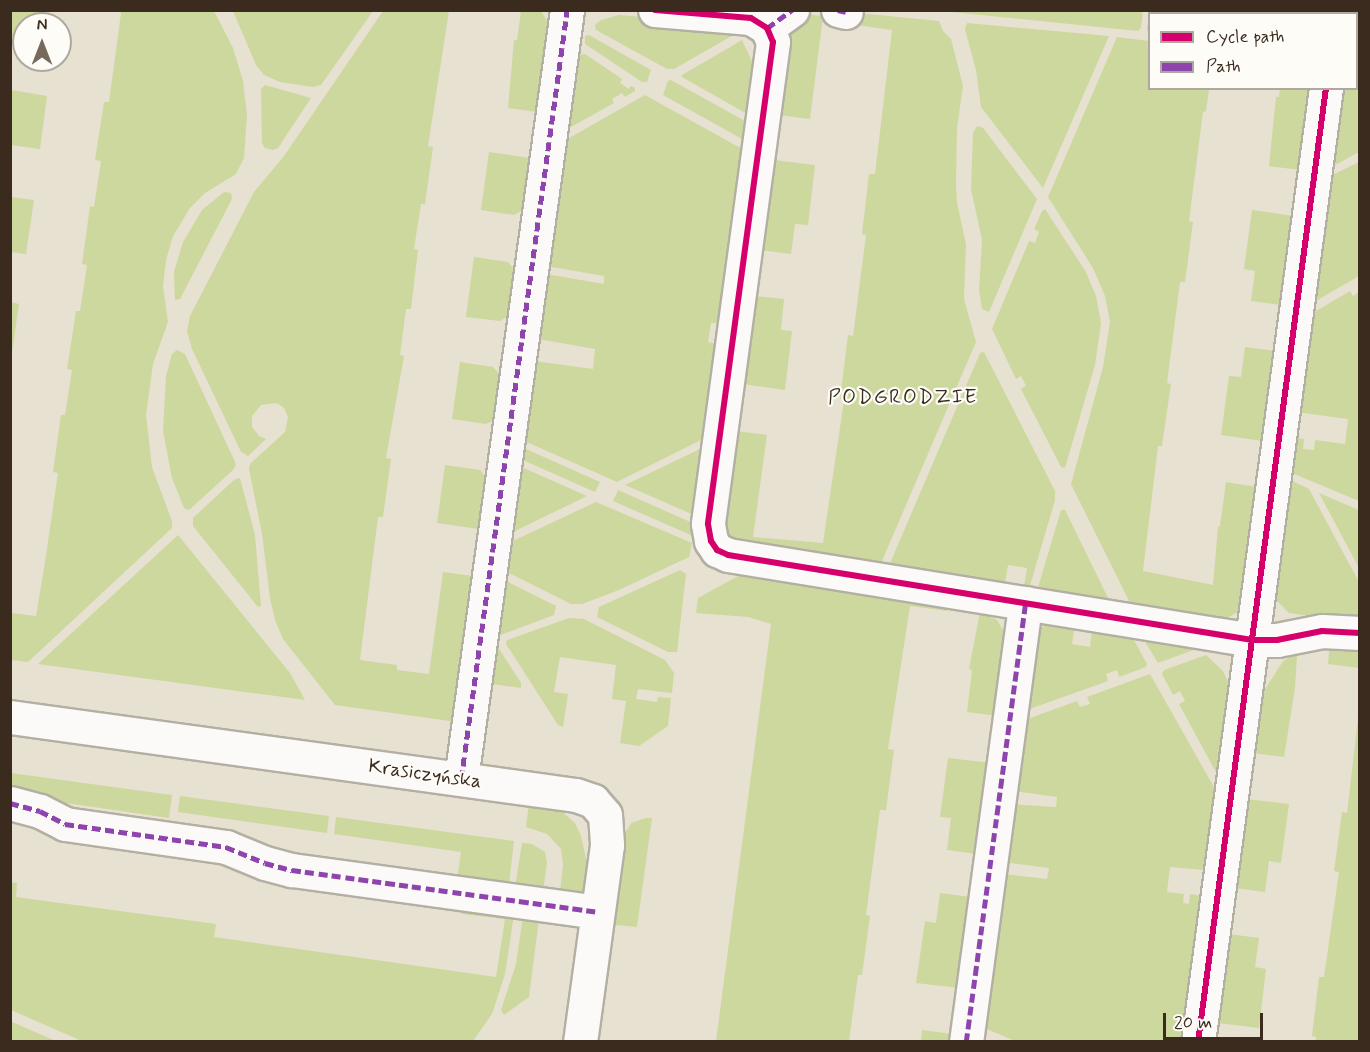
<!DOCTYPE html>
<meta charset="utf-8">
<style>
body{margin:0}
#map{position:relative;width:1370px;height:1052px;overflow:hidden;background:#e7e1d1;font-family:Mynerve,sans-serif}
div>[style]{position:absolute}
.green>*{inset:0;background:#cdd89e}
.roads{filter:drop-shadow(2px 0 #b4afa3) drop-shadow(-2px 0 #b4afa3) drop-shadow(0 2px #b4afa3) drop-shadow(0 -2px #b4afa3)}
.minor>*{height:33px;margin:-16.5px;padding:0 16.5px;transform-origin:16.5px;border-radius:16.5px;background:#fbfaf8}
.quiet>*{height:4.5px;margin-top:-2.25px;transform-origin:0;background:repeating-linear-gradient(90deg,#8e44ad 0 9px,transparent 0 13.5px)}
.cycleway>*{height:6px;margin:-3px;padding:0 3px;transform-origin:3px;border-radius:3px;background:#d6006c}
span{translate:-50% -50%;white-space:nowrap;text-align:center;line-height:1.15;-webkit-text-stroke:4.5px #fdfcf7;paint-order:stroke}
.street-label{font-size:20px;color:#3b2a1e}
.neighbourhood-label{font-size:21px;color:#3b2a1e;letter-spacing:1.5px}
.frame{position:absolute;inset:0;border:12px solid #3b2a1e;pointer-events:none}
.legend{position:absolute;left:1148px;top:12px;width:210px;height:78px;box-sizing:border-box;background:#fdfcf7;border:2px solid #afa8a0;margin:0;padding:8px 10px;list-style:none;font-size:18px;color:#3b2a1e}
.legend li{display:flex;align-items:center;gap:12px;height:30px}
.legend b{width:30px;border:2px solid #afa8a0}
.north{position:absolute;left:12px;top:12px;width:60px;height:60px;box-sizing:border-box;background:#fdfcf7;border:2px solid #afa8a0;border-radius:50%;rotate:0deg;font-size:16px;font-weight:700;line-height:24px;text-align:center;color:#3b2a1e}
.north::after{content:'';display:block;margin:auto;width:21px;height:27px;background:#776a5d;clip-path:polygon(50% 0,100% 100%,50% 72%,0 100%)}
.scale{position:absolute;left:1163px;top:1013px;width:100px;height:27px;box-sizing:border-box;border:3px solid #3b2a1e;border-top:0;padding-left:8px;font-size:18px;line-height:21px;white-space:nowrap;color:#3b2a1e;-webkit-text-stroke:4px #fdfcf7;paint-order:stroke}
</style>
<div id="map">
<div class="green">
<i style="clip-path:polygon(1283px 10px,1284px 13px,1217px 14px,1213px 11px)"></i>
<i style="clip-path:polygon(12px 11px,49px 11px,47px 24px,24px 24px,24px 43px,13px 41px,10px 39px)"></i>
<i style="clip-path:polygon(119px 11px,214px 11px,233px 48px,243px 81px,247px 115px,244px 158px,236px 174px,205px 193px,190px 208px,173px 236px,166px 260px,163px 286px,168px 322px,153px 364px,146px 415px,152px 467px,172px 521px,172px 528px,28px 662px,11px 660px,11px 613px,36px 616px,45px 562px,58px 473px,53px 472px,61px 415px,65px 415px,72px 370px,67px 369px,76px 311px,80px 311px,87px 265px,82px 264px,90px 206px,94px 207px,101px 161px,95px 160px,104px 102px,109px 102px,121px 13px)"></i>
<i style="clip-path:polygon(233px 11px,373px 11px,321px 85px,313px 87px,280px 82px,264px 75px,256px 65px)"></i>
<i style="clip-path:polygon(383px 11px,449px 11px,428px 146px,433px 147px,425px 204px,421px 204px,414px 249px,418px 250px,411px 309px,406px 309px,400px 355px,404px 356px,386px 458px,391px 459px,383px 517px,378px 517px,360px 660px,397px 665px,397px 670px,429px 674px,443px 572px,473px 576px,457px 722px,335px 705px,283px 639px,275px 620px,270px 598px,262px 534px,249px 469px,250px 464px,285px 432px,288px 417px,284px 408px,277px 403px,261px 405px,252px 416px,252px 427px,259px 436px,266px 439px,248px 456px,241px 452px,192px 349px,187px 331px,190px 316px,254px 192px,284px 156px)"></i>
<i style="clip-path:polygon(521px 11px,541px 11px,550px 26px,537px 112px,508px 108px,514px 40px,517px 40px)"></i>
<i style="clip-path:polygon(942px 11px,1143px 10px,1143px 11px,1141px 28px,1138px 31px)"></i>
<i style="clip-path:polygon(1149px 11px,1203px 11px,1207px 13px,1150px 14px,1149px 32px,1147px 30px)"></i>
<i style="clip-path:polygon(858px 13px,939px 21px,943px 31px,951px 39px,963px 86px,957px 128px,956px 183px,957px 203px,966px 244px,964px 299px,976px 342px,879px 568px,732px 541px,722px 523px,736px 431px,767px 435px,753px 537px,823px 543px,844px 400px,840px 399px,848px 335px,853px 336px,866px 235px,862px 234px,869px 174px,875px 174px,892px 30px,856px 25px)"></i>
<i style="clip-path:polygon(803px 14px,823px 16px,810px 119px,779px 115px,786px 31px)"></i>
<i style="clip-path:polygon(619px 15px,716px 23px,737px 33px,674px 69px,667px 69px,596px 30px,595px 25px,601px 20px)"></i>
<i style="clip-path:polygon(967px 23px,1109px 36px,1043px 188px,981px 107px,976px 70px,965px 29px)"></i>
<i style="clip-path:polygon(589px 35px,651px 70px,647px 82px,642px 82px,585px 44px,585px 36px)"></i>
<i style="clip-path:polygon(1117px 37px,1149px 41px,1150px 88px,1209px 89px,1206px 111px,1203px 112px,1189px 221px,1193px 222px,1185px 282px,1180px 282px,1167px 383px,1171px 384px,1162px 446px,1158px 446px,1143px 571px,1213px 585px,1218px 527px,1220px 526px,1226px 482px,1257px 487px,1241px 610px,1220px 622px,1135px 613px,1071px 484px,1103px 367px,1110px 322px,1105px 296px,1093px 268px,1048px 197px)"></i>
<i style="clip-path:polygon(742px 40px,757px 72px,749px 115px,682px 77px,682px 75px)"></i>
<i style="clip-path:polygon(585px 54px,622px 79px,620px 83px,629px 89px,631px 86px,635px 88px,635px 91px,625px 97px,622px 93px,612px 99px,614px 103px,564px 131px,576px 56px)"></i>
<i style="clip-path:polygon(671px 80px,745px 121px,751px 132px,750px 137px,742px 139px,663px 95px,668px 81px)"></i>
<i style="clip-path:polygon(1359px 81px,1359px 152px,1326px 170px,1338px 93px,1342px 89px,1356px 88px,1357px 82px)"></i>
<i style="clip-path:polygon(265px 85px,311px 98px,278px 148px,273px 150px,265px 148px,262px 143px,261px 89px)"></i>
<i style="clip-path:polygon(1280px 89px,1314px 89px,1300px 170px,1269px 166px,1276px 97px,1279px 97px)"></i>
<i style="clip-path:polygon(11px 90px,47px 96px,40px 149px,11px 145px)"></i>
<i style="clip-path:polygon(645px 95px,744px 150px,721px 323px,711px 323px,708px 342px,717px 344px,705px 438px,617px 482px,520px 439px,534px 361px,593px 369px,595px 349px,538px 339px,546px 274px,604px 284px,604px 276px,546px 266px,562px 142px)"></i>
<i style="clip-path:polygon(977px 126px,983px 128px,1037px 199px,989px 312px,982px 309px,979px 290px,982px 240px,971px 189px,973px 133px)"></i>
<i style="clip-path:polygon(489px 152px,530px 158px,528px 207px,514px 215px,481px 210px)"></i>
<i style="clip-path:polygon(773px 160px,815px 165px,808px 225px,795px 224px,791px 254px,761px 250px)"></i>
<i style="clip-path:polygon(1359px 162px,1359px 276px,1307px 306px,1324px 179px)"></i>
<i style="clip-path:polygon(224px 192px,231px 193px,232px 199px,180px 299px,175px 300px,174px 272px,183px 242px,202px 210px)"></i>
<i style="clip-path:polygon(11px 197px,34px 200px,26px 254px,11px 252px)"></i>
<i style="clip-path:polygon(1045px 209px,1086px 272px,1096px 296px,1101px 323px,1095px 365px,1065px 468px,1061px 467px,1021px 389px,1026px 386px,1021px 376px,1016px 379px,992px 329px,1029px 241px,1035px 243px,1039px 232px,1034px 229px,1042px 211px)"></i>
<i style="clip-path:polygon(1252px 210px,1294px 216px,1281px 305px,1251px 301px,1255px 271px,1244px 269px)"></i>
<i style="clip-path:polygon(474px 257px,508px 262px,519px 275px,513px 313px,500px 321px,466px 317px)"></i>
<i style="clip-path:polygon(1350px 291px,1353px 296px,1359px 292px,1359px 501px,1287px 471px,1293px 438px,1304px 439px,1303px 449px,1314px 450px,1315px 440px,1345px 444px,1348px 419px,1296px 412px,1306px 317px)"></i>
<i style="clip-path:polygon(755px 296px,784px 299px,781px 330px,792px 331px,785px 390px,742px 384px)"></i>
<i style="clip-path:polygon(11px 302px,19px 304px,11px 359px,10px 359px)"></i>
<i style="clip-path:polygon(1245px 347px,1275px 351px,1263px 441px,1221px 435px,1229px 376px,1241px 377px)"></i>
<i style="clip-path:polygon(177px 350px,185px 354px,236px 464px,234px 469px,189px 510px,184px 508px,172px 478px,163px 431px,166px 376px,172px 354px)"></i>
<i style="clip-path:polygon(984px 352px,1055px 491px,1055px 500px,1029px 589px,1023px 593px,1027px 568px,1008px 565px,1004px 590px,888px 568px,980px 353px)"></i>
<i style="clip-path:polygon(460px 362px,493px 367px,504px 379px,499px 418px,486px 424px,452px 419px)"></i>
<i style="clip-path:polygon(517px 445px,600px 482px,595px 492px,516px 457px)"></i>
<i style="clip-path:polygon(698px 450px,703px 450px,694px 515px,625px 485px)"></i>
<i style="clip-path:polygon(445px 465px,480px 470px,490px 482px,479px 529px,437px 523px)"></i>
<i style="clip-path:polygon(517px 465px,587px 496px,511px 533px)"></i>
<i style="clip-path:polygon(240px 478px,255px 535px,261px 606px,258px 607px,193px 526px,193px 518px,235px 479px)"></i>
<i style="clip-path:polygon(1288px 479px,1309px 489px,1359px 582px,1359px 623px,1289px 613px,1277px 601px,1272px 591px)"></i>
<i style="clip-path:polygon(618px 490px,695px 524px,693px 536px,613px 501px)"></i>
<i style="clip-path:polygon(1319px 493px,1359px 510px,1359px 568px)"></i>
<i style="clip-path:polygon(596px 502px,692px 543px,689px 557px,619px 590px,582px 604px,571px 604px,505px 571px,504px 545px)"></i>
<i style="clip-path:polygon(1061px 510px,1065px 510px,1109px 600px,1037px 591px)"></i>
<i style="clip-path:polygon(178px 535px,290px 673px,305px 700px,38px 664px)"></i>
<i style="clip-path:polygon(751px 569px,947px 607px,947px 611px,910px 606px,888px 749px,894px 750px,886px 810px,880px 810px,866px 915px,870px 916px,862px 975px,858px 975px,849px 1041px,716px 1041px,771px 624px,748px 617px,696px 613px,698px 598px)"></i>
<i style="clip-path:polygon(680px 570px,686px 574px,677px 652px,668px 652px,597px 617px,599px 607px)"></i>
<i style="clip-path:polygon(504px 580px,556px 606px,554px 615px,495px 637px)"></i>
<i style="clip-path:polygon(980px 612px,997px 620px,1006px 635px,997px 716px,967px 712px,972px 670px,969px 669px)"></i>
<i style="clip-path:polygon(569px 618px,584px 619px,665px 660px,674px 673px,672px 693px,638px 689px,636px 699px,657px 702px,658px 697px,671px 698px,668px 726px,639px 746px,620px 743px,626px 701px,612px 699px,616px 665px,560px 657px,554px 692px,568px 694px,563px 727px,558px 725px,506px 644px,507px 640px)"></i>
<i style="clip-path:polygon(1076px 619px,1072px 644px,1090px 647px,1093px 622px,1129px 631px,1147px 664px,1146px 667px,1119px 677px,1117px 670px,1106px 674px,1108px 681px,1024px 711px,1033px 637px,1038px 630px,1052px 621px)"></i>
<i style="clip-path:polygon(1141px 635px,1192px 643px,1199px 648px,1158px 663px)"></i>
<i style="clip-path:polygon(1337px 640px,1359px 643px,1359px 668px,1328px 664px,1329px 652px)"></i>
<i style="clip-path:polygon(496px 644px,521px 683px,521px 688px,484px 683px)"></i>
<i style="clip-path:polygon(1206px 655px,1223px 671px,1231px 689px,1218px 776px,1179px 704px,1185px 701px,1180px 691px,1173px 695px,1162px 674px,1164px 670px)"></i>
<i style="clip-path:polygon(1292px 656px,1297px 656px,1295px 688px,1284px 757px,1253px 753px,1257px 702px,1283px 661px)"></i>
<i style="clip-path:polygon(1150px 674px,1219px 796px,1205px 870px,1170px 867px,1167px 892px,1184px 894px,1183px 903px,1189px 904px,1190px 894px,1202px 896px,1187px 1041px,1015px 1041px,982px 1027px,1004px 874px,1047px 879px,1049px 868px,1003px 862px,1010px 804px,1056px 807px,1057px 797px,1014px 791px,1022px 721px,1077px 701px,1080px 707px,1090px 704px,1087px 697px)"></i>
<i style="clip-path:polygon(1359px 710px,1359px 1041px,1316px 1041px,1316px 1037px,1312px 1036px,1319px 977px,1324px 977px,1339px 872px,1334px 871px,1342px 812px,1347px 813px)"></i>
<i style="clip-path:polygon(948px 758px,991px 763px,976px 854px,947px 850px,951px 818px,940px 817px)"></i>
<i style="clip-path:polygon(11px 773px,172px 795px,169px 818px,11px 795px)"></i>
<i style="clip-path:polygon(180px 796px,329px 816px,327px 833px,178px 812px)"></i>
<i style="clip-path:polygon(1246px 799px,1289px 804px,1281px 863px,1269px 861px,1265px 892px,1235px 888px)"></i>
<i style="clip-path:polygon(529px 803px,560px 810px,575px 823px,581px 836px,587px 863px,582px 903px,559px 900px,563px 865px,561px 849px,547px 834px,526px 827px)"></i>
<i style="clip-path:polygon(336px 817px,514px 841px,508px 893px,456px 887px,461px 852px,334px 834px)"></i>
<i style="clip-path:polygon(646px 818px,652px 818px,637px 927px,616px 925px,612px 921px,624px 835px,631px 823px)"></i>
<i style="clip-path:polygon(522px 843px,532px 844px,545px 852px,547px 863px,542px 898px,514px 894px)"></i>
<i style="clip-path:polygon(10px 882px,17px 883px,16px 897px,216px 924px,214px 937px,496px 977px,505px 919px,462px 914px,470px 902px,515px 908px,505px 974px,492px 1014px,473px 1041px,84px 1042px,11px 1010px)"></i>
<i style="clip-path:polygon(940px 893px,970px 897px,959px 988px,916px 983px,925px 921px,936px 923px)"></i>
<i style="clip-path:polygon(524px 909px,540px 911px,529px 997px,504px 1015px,501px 1010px,516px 964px)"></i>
<i style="clip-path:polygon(1229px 934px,1259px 938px,1255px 967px,1266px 969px,1259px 1028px,1217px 1023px)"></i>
<i style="clip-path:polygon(10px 1021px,26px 1028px,56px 1041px,11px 1041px)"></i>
<i style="clip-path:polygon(922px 1030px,952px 1034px,955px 1041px,921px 1042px)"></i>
</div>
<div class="roads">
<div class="minor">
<i style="left:655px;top:10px;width:96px;rotate:4.8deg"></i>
<i style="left:751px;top:18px;width:19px;rotate:32deg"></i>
<i style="left:767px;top:28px;width:15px;rotate:67deg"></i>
<i style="left:773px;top:42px;width:486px;rotate:97.7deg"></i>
<i style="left:708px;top:524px;width:17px;rotate:80deg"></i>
<i style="left:711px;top:541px;width:11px;rotate:56deg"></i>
<i style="left:717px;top:550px;width:12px;rotate:24deg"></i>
<i style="left:728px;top:555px;width:531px;rotate:9.21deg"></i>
<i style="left:1252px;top:640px;width:25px"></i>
<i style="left:1277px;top:640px;width:46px;rotate:-11.3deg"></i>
<i style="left:1322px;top:631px;width:38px;rotate:3deg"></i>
<i style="left:838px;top:10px;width:8px;rotate:14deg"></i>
<i style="left:1336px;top:14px;width:4px;rotate:-76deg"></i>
<i style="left:767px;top:28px;width:31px;rotate:-36deg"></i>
<i style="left:1356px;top:66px;width:4px;rotate:14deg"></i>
<i style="left:10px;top:717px;width:571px;rotate:7.85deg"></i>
<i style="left:576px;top:795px;width:18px;rotate:19deg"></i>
<i style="left:593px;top:801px;width:18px;rotate:49deg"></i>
<i style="left:605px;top:815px;width:30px;rotate:86deg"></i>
<i style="left:607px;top:845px;width:199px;rotate:97.8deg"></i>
<i style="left:461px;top:779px;width:776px;rotate:-82.15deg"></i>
<i style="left:10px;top:803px;width:31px;rotate:15deg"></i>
<i style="left:40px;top:811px;width:28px;rotate:27deg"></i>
<i style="left:65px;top:824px;width:163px;rotate:8.1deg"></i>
<i style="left:226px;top:847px;width:42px;rotate:22.3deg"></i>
<i style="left:265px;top:863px;width:28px;rotate:15deg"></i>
<i style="left:292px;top:870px;width:308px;rotate:7.8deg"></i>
<i style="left:966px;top:1042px;width:443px;rotate:-82.3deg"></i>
<i style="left:1198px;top:1042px;width:963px;rotate:-82.36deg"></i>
</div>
</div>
<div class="quiet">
<i style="left:838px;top:10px;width:8px;rotate:14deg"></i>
<i style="left:1336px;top:14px;width:4px;rotate:-76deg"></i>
<i style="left:767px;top:28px;width:31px;rotate:-36deg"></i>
<i style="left:1356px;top:66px;width:4px;rotate:14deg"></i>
<i style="left:461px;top:779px;width:776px;rotate:-82.15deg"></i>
<i style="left:10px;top:803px;width:31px;rotate:15deg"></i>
<i style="left:40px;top:811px;width:28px;rotate:27deg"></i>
<i style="left:65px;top:824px;width:163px;rotate:8.1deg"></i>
<i style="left:226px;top:847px;width:42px;rotate:22.3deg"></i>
<i style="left:265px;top:863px;width:28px;rotate:15deg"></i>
<i style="left:292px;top:870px;width:308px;rotate:7.8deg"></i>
<i style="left:966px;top:1042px;width:443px;rotate:-82.3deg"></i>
</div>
<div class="cycleway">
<i style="left:655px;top:10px;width:96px;rotate:4.8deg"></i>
<i style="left:751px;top:18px;width:19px;rotate:32deg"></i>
<i style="left:767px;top:28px;width:15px;rotate:67deg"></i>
<i style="left:773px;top:42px;width:486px;rotate:97.7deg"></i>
<i style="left:708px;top:524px;width:17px;rotate:80deg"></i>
<i style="left:711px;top:541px;width:11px;rotate:56deg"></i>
<i style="left:717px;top:550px;width:12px;rotate:24deg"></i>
<i style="left:728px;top:555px;width:531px;rotate:9.21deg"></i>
<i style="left:1252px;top:640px;width:25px"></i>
<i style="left:1277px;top:640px;width:46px;rotate:-11.3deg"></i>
<i style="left:1322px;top:631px;width:38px;rotate:3deg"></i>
<i style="left:1198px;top:1042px;width:963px;rotate:-82.36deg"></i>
</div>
<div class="street-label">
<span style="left:425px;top:774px;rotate:8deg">Krasiczyńska</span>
</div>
<div class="neighbourhood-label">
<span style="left:903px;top:397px">PODGRODZIE</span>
</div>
<div class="frame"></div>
<ul class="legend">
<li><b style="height:8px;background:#d6006c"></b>Cycle path</li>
<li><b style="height:8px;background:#8e44ad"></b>Path</li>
</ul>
<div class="north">N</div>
<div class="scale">20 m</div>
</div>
